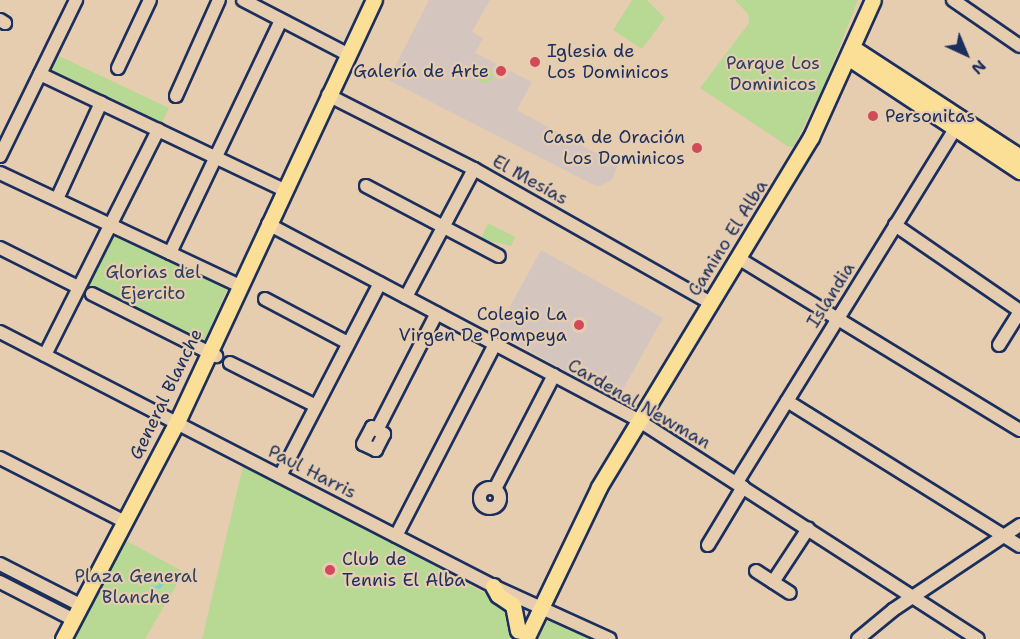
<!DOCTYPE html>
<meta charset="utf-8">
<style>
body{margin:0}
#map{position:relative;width:1020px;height:639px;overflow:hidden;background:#e7cdaf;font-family:"Shantell Sans",sans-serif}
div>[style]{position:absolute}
.built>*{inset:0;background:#d4c6bf}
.green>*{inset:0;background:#b7d993}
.round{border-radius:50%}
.water>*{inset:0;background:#7fd0d5}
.roads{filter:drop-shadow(2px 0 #1b2f5e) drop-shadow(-2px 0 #1b2f5e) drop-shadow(0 2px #1b2f5e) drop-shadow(0 -2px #1b2f5e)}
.minor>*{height:12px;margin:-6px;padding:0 6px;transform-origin:6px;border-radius:6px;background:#e7cdaf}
.minor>.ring{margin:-6px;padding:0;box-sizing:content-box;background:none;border:12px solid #e7cdaf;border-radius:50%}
.major>*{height:15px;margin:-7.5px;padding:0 7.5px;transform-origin:7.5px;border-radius:7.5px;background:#fbdf96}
.dots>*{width:16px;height:16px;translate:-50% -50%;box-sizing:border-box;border:3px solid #e7cdaf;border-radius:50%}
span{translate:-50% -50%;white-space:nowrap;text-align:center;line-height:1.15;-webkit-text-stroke:4.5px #e7cdaf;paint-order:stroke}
.poi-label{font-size:18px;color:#1b2f5e}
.left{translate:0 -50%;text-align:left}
.right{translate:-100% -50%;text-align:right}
.park-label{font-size:18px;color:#2b4063}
.street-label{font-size:18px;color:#1b2f5e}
.north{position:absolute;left:936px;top:24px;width:60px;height:60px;-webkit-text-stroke:4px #e7cdaf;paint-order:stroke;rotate:136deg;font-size:16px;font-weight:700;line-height:24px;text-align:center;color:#1b2f5e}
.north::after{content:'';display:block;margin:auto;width:21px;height:27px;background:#1b2f5e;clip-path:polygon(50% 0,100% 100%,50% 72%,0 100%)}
</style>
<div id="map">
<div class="built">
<i style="clip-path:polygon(429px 0,490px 0,472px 32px,483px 38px,475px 53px,532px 82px,517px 110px,618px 165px,612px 180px,598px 187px,388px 80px)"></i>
<i style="clip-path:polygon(541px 250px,663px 318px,617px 400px,496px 332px)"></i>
</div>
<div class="green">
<i style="clip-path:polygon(632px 0,647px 0,665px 18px,642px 49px,613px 30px)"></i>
<i style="clip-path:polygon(735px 0,858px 0,826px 81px,794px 146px,789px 147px,700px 88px,749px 23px,748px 14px)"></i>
<i style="clip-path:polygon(59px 56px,169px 108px,160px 127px,55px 76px,51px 71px)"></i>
<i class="round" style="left:477px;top:67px;width:16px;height:16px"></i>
<i style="clip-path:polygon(488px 223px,515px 237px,511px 246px,481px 239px)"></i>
<i style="clip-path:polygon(115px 231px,228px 287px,203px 344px,86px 287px)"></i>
<i style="clip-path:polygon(244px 462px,519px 612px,509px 639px,202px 639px)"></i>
<i style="clip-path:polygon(123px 539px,184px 572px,145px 639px,72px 639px)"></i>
<i style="clip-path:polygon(0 570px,66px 603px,65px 608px,0 577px)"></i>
<i style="clip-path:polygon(548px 619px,596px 639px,538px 639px)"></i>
</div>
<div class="water">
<i style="clip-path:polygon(156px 572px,167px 580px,160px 589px,152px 587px,159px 585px,158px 578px,149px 584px)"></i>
</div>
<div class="roads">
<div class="minor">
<i style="left:243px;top:0;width:117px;rotate:27.4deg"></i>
<i style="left:953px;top:0;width:81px;rotate:34.5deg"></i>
<i style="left:0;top:20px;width:6px;rotate:31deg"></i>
<i style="left:118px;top:68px;width:75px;rotate:-64.8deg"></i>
<i style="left:40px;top:74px;width:270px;rotate:25.4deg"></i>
<i style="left:328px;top:95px;width:164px;rotate:26.9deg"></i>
<i style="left:474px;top:169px;width:272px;rotate:29.5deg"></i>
<i style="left:176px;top:96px;width:105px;rotate:-65.9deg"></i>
<i style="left:0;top:156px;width:174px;rotate:-64deg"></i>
<i style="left:0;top:173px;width:265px;rotate:25.2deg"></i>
<i style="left:366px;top:186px;width:150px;rotate:27.8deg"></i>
<i style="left:57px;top:199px;width:106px;rotate:-65.4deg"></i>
<i style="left:268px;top:224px;width:419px;rotate:27.9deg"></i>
<i style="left:638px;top:420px;width:404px;rotate:32.8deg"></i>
<i style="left:895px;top:225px;width:152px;rotate:34.5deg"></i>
<i style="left:0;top:248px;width:83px;rotate:26.6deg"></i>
<i style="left:170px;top:253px;width:258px;rotate:-64.5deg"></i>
<i style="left:738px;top:258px;width:330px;rotate:31.4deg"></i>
<i style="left:92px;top:294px;width:139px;rotate:26.6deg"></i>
<i style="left:406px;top:297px;width:145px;rotate:-62deg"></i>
<i style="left:265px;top:299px;width:94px;rotate:27.9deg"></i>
<i style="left:0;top:332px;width:555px;rotate:27.26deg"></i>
<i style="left:493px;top:586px;width:128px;rotate:24.4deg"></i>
<i style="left:999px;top:345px;width:39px;rotate:-58deg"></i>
<i style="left:45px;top:355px;width:252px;rotate:-63.3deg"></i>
<i style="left:230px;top:363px;width:96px;rotate:26.6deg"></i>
<i style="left:787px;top:401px;width:274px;rotate:31.9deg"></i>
<i style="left:372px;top:427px;width:14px;rotate:30deg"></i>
<i style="left:384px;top:434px;width:18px;rotate:117deg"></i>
<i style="left:376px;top:450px;width:14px;rotate:-155deg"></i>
<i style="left:363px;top:444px;width:19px;rotate:-62deg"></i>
<i style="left:377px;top:430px;width:131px;rotate:-62.9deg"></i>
<i style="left:0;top:458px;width:140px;rotate:27.1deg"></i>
<i style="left:280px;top:476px;width:217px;rotate:-62.6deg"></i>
<i style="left:737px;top:482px;width:417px;rotate:-58.3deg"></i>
<i style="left:496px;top:487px;width:126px;rotate:-62.6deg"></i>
<i class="ring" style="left:480px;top:488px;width:8px;height:8px"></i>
<i style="left:396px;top:536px;width:216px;rotate:-62.7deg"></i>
<i style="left:708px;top:545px;width:68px;rotate:-58.9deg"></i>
<i style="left:0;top:564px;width:92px;rotate:27.1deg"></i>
<i style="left:756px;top:571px;width:40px;rotate:32.9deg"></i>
<i style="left:0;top:582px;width:83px;rotate:27.2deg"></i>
<i style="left:773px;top:582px;width:64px;rotate:-56.6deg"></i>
<i style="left:858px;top:639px;width:45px;rotate:-39.6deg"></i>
<i style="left:893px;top:610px;width:153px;rotate:-33.8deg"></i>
</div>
<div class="major">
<i style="left:853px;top:48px;width:199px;rotate:33.1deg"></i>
<i style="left:849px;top:58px;width:205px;rotate:33.5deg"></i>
<i style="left:493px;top:586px;width:10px;rotate:61deg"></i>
<i style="left:498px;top:595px;width:18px;rotate:34deg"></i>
<i style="left:513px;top:605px;width:26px;rotate:79deg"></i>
<i style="left:63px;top:639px;width:245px;rotate:-62.3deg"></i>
<i style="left:177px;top:422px;width:466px;rotate:-65deg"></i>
<i style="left:526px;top:639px;width:169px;rotate:-64.3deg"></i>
<i style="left:599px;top:487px;width:409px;rotate:-58.8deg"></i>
<i style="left:811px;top:137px;width:150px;rotate:-65.7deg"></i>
</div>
</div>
<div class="dots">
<i style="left:535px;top:62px;background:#d1495b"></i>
<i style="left:501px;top:71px;background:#d1495b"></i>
<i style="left:873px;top:116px;background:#d1495b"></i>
<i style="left:697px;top:148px;background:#d1495b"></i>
<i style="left:579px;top:325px;background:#d1495b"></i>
<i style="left:330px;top:570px;background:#d1495b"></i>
</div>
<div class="poi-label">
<span class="left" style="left:547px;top:62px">Iglesia de<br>Los Dominicos</span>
<span class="right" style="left:489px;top:71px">Galería de Arte</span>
<span class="left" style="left:885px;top:116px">Personitas</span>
<span class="right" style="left:685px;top:148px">Casa de Oración<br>Los Dominicos</span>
<span class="right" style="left:567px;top:325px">Colegio La<br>Virgen De Pompeya</span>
<span class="left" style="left:342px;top:570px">Club de<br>Tennis El Alba</span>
</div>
<div class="park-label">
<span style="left:773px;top:74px">Parque Los<br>Dominicos</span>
<span style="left:153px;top:283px">Glorias del<br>Ejercito</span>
<span style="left:136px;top:587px">Plaza General<br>Blanche</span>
</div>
<div class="street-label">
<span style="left:530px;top:180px;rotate:29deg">El Mesías</span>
<span style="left:728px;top:238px;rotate:-58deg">Camino El Alba</span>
<span style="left:831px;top:295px;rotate:-58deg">Islandia</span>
<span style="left:166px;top:394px;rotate:-64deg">General Blanche</span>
<span style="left:639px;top:404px;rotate:30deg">Cardenal Newman</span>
<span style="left:312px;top:472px;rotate:27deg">Paul Harris</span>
</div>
<div class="north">N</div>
</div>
